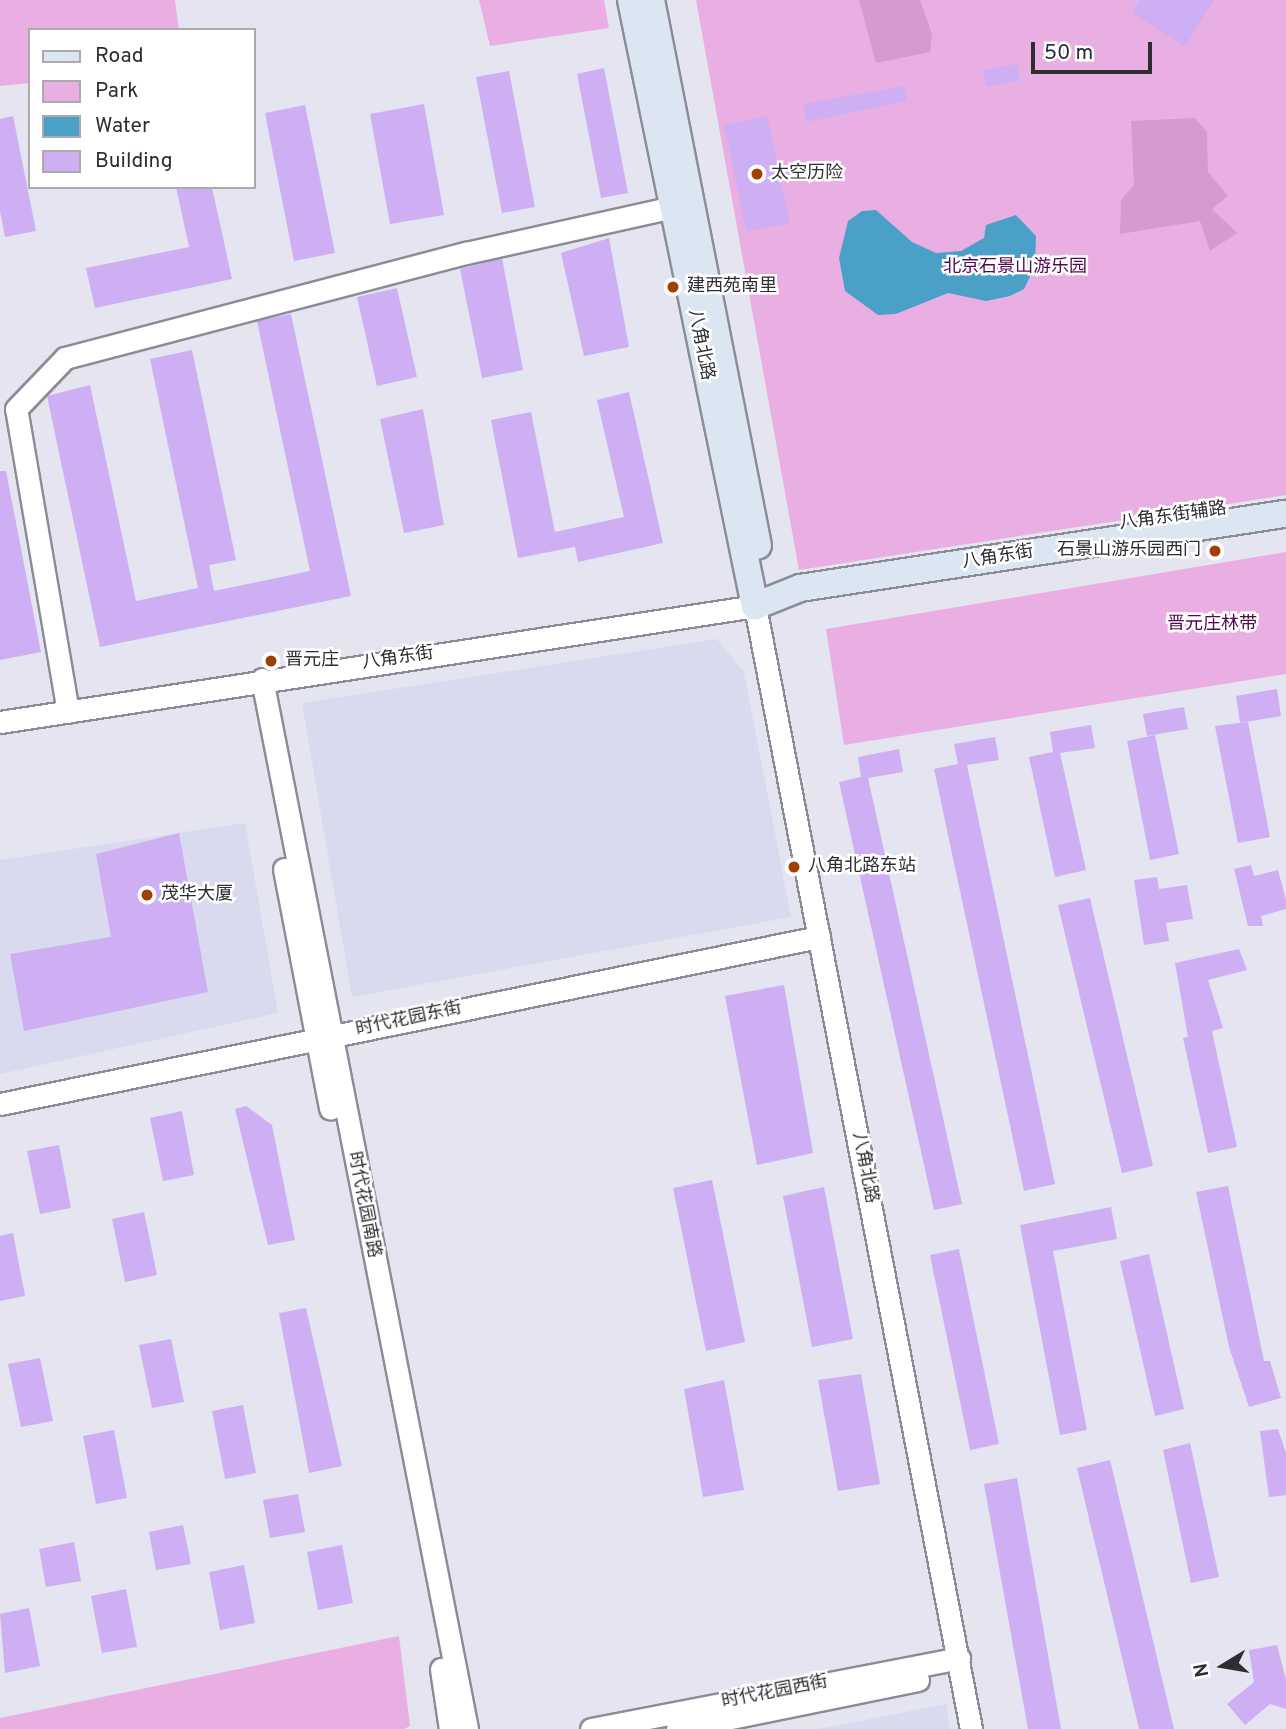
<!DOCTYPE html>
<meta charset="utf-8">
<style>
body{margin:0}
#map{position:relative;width:1286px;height:1729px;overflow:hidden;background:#e4e5f0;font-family:Overpass,"Noto Sans SC",sans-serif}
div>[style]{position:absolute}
.built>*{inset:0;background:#d9daed}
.green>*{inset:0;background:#e9afe3}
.forest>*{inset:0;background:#d59ad0}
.water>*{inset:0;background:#4ba0c7}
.building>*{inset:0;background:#ceaff3}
.roads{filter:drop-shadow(2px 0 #8b8c96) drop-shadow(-2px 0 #8b8c96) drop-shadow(0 2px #8b8c96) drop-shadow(0 -2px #8b8c96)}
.minor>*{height:21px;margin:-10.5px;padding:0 10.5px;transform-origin:10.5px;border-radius:10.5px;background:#fff}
.major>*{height:26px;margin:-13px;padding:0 13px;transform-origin:13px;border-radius:13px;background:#dce5f2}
.dots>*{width:19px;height:19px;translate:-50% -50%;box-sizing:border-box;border:4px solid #fff;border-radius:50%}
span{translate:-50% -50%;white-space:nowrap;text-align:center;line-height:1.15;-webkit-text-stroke:5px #fff;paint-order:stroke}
.poi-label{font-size:18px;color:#2e2e32}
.left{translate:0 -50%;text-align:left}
.right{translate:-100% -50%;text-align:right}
.park-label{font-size:18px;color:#51094f}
.street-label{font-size:18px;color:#2e2e32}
.legend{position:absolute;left:28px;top:28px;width:228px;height:161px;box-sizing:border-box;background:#fff;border:2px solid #ababad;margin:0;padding:9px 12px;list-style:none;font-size:21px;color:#2e2e32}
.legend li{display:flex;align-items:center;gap:14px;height:35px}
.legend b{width:35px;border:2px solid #ababad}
.north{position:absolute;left:1188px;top:1631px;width:70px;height:70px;-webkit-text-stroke:5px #fff;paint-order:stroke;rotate:259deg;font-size:19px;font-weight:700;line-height:28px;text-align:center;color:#2e2e32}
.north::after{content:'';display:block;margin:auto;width:24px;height:32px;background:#2e2e32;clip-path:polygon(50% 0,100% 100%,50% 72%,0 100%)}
.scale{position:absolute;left:1031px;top:42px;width:121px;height:32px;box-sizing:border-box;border:4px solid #2e2e32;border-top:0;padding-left:9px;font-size:21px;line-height:24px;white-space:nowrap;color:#2e2e32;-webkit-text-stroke:5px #fff;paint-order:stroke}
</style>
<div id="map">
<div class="built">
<i style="clip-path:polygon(717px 639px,744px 672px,791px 917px,352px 997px,302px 703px)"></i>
<i style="clip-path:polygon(245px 823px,278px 1013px,0 1074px,0 860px)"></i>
<i style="clip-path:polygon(946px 1704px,950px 1729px,819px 1729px)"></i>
</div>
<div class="green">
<i style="clip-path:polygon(0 0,175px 0,179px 30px,30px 30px,30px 83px,0 86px)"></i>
<i style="clip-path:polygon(479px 0,604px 0,609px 28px,490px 46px)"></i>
<i style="clip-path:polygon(696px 0,1286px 0,1286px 495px,799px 570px)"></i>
<i style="clip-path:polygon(1286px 552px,1286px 674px,844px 745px,826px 629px)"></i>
<i style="clip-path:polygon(399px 1636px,410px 1726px,404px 1729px,0 1729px,0 1718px)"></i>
</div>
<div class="forest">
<i style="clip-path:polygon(859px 0,920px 0,932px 34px,930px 52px,876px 63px)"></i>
<i style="clip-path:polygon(1195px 118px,1207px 132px,1208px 172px,1228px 196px,1212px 209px,1237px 233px,1210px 251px,1200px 221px,1120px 234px,1121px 200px,1134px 185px,1131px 121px)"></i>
</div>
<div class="water">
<i style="clip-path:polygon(876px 210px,912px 242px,936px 253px,961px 251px,984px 238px,986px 225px,1016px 215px,1036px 236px,1035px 266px,1024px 289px,1010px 296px,986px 301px,948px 293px,896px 314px,878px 315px,845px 291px,839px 258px,848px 221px,862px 211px)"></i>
</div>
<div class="building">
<i style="clip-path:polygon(1140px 0,1214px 0,1185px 47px,1132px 13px)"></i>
<i style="clip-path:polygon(1017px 64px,1020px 81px,986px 87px,983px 70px)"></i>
<i style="clip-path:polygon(604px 68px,628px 193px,601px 198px,577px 74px)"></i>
<i style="clip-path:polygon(509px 71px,535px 207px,502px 213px,476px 77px)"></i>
<i style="clip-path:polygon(904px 86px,907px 101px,806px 122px,803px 104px)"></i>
<i style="clip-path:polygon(424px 104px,444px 215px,390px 224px,370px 114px)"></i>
<i style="clip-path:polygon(305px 105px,335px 253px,294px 261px,265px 113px)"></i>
<i style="clip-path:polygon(13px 116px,36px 231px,5px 237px,0 211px,0 119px)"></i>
<i style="clip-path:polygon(767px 116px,790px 223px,746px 232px,724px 125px)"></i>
<i style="clip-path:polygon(176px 187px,212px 187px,232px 279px,95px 308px,86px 268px,189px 247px)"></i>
<i style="clip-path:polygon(609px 238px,629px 347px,584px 356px,561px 253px)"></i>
<i style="clip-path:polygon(502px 258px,523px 370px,482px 378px,460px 269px)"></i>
<i style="clip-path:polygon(397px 288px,417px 377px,377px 386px,357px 297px)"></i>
<i style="clip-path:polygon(291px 314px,351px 596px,100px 647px,47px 396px,90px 385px,136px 601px,198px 588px,150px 359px,192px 350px,236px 560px,209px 565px,214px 591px,310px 571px,257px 321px)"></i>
<i style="clip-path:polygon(629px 392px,663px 543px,578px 562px,575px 547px,518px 558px,491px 420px,531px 412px,555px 532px,624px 517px,597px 400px)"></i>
<i style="clip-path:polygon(423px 409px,444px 525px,404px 533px,380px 419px)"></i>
<i style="clip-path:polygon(0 471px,6px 471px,41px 652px,0 660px)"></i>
<i style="clip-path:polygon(1277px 689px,1281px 716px,1240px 723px,1236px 696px)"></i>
<i style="clip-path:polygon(1184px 707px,1188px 729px,1147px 736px,1143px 714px)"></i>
<i style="clip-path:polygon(1248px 722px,1270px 837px,1238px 843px,1215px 726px)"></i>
<i style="clip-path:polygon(1091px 725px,1095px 748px,1060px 753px,1086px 870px,1055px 877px,1029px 757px,1053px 752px,1050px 732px)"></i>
<i style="clip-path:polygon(1155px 735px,1179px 854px,1150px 860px,1127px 741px)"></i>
<i style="clip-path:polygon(995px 737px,999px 760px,967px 765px,1055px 1184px,1024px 1191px,934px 769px,958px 764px,954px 744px)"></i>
<i style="clip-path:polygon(899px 749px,903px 772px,868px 778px,962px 1204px,934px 1210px,839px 782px,861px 777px,858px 757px)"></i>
<i style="clip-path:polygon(179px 833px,208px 992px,24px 1031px,10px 954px,111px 937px,96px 854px)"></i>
<i style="clip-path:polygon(1251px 865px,1254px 876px,1278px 870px,1286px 900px,1286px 909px,1261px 916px,1263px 926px,1248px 926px,1234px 869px)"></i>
<i style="clip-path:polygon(1157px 877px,1159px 889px,1187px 885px,1193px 919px,1166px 923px,1169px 941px,1144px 945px,1134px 880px)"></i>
<i style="clip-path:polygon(1090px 898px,1153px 1166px,1122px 1173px,1058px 905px)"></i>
<i style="clip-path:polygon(1239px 949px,1247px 970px,1208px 980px,1223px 1028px,1212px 1031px,1237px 1147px,1208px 1153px,1183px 1038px,1188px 1037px,1175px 963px)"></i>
<i style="clip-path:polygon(784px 985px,813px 1153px,757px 1165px,725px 996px)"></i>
<i style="clip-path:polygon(246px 1106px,272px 1125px,295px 1240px,268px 1245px,235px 1109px)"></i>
<i style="clip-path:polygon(182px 1111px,194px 1175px,163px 1181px,150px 1118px)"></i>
<i style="clip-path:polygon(59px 1145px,71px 1208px,40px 1214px,27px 1151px)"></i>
<i style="clip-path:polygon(712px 1180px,745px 1342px,706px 1351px,673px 1188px)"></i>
<i style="clip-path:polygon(1228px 1186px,1264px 1361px,1270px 1361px,1281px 1398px,1249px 1407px,1229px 1347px,1196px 1192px)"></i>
<i style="clip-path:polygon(824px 1187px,853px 1339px,812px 1347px,783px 1196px)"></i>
<i style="clip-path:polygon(1111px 1207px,1117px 1239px,1053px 1251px,1087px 1430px,1060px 1435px,1020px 1225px)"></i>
<i style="clip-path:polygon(144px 1212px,157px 1275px,125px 1282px,112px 1219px)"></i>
<i style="clip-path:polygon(13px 1233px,25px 1296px,0 1301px,0 1236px)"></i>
<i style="clip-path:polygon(959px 1249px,999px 1444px,970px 1450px,930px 1255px)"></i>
<i style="clip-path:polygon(1149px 1254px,1184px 1409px,1155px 1416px,1120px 1261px)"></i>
<i style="clip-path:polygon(306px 1308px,342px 1466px,309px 1473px,279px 1313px)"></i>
<i style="clip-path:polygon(171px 1339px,184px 1402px,152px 1408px,139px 1345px)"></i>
<i style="clip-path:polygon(40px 1358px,53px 1421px,21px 1427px,8px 1364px)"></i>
<i style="clip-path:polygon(861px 1374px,880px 1484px,838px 1491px,818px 1380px)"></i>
<i style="clip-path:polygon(724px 1380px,744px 1490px,703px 1497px,684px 1389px)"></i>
<i style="clip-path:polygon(243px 1405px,256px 1473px,225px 1479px,212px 1411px)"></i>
<i style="clip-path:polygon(1278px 1429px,1286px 1453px,1286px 1495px,1269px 1497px,1260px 1431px)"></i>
<i style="clip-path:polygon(114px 1430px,127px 1498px,96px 1504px,83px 1436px)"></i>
<i style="clip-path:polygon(1190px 1443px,1219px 1577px,1191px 1583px,1163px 1450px)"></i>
<i style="clip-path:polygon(1110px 1460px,1174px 1729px,1139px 1729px,1077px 1468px)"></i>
<i style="clip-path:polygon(1017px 1478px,1061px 1729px,1028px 1729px,984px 1484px)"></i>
<i style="clip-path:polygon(298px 1494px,305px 1532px,270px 1538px,263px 1500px)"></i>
<i style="clip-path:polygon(183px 1525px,191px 1564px,156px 1570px,149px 1532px)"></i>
<i style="clip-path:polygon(74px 1542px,81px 1581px,46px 1587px,39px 1549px)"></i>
<i style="clip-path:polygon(342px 1545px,353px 1603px,318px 1610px,307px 1552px)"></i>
<i style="clip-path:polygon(244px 1565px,255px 1623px,220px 1630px,209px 1572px)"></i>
<i style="clip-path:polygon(126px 1589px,137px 1647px,102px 1653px,91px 1596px)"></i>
<i style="clip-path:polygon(29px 1608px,40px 1666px,5px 1673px,0 1614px)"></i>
<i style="clip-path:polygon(1277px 1645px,1286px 1680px,1286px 1709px,1270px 1704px,1245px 1725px,1227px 1704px,1254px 1682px,1249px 1650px)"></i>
</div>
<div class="roads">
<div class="minor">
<i style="left:262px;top:679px;width:1070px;rotate:78.95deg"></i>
<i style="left:68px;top:712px;width:307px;rotate:-99.7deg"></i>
<i style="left:16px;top:409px;width:71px;rotate:-46.1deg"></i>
<i style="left:65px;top:358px;width:415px;rotate:-14.7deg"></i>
<i style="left:466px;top:253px;width:212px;rotate:-12.5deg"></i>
<i style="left:0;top:722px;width:764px;rotate:-8.73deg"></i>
<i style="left:755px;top:606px;width:1144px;rotate:79.11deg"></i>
<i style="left:284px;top:869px;width:244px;rotate:79.1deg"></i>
<i style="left:0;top:1104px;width:836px;rotate:-11.53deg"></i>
<i style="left:441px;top:1669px;width:61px;rotate:81.5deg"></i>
<i style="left:591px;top:1729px;width:375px;rotate:-10.9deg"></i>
<i style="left:677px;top:1729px;width:246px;rotate:-11.5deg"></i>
</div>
<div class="major">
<i style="left:631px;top:0;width:619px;rotate:78.44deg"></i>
<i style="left:651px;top:0;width:556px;rotate:78.91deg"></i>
<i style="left:755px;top:606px;width:48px;rotate:-21.8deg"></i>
<i style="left:800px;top:588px;width:492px;rotate:-8.7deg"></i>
</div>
</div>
<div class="dots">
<i style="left:757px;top:174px;background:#a23f04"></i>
<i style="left:673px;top:287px;background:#a23f04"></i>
<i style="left:1215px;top:551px;background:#a23f04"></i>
<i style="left:271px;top:661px;background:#a23f04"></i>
<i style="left:794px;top:867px;background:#a23f04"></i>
<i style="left:147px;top:895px;background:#a23f04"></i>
</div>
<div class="poi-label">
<span class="left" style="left:771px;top:174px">太空历险</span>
<span class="left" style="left:687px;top:287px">建西苑南里</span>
<span class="right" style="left:1201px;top:551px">石景山游乐园西门</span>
<span class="left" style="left:285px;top:661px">晋元庄</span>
<span class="left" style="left:808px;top:867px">八角北路东站</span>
<span class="left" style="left:161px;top:895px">茂华大厦</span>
</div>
<div class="park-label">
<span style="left:1015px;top:268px">北京石景山游乐园</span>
<span style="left:1212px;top:625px">晋元庄林带</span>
</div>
<div class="street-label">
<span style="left:700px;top:345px;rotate:79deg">八角北路</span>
<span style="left:1173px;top:517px;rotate:-8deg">八角东街辅路</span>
<span style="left:998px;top:558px;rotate:-9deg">八角东街</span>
<span style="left:398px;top:659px;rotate:-8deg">八角东街</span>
<span style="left:409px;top:1020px;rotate:-12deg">时代花园东街</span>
<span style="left:864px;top:1168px;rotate:79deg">八角北路</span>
<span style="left:363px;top:1205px;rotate:79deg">时代花园南路</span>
<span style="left:775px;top:1693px;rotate:-11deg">时代花园西街</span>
</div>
<ul class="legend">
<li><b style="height:9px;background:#dce5f2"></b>Road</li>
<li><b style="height:19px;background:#e9afe3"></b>Park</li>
<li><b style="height:19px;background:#4ba0c7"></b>Water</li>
<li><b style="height:19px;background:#ceaff3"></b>Building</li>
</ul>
<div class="north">N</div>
<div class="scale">50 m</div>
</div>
